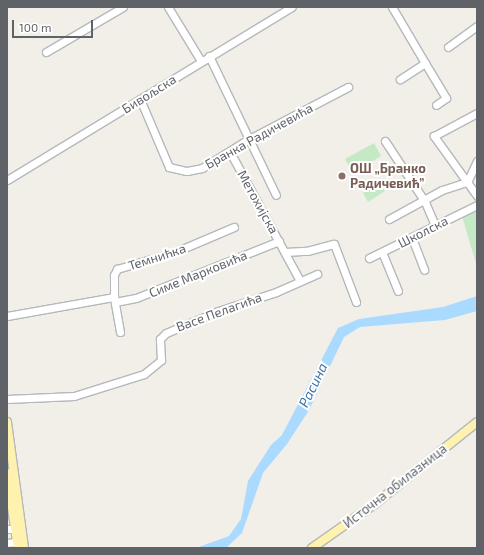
<!DOCTYPE html>
<meta charset="utf-8">
<style>
body{margin:0}
#map{position:relative;width:484px;height:555px;overflow:hidden;background:#f1efe8;font-family:"Exo 2",sans-serif}
div>[style]{position:absolute}
.green>*{inset:0;background:#c5e8c5}
.water>*{inset:0;background:#aadaff}
.roads{filter:drop-shadow(1px 0 #b5b8bc) drop-shadow(-1px 0 #b5b8bc) drop-shadow(0 1px #b5b8bc) drop-shadow(0 -1px #b5b8bc)}
.minor>*{height:7px;margin:-3.5px;padding:0 3.5px;transform-origin:3.5px;border-radius:3.5px;background:#fff}
.major>*{height:8px;margin:-4px;padding:0 4px;transform-origin:4px;border-radius:4px;background:#fff2af}
.dots>*{width:11px;height:11px;translate:-50% -50%;box-sizing:border-box;border:2px solid #fff;border-radius:50%}
span{translate:-50% -50%;white-space:nowrap;text-align:center;line-height:1.15;-webkit-text-stroke:4px #fff;paint-order:stroke}
.street-label{font-size:13px;color:#5f6368}
.education-label{font-size:13px;color:#785e54;font-weight:700}
.left{translate:0 -50%;text-align:left}
.water-label{font-size:14px;color:#4174aa;font-style:italic}
.frame{position:absolute;inset:0;border:8px solid #5f6368;pointer-events:none}
.scale{position:absolute;left:12px;top:20px;width:81px;height:18px;box-sizing:border-box;border:2px solid #5f6368;border-top:0;padding-left:5px;font-size:12px;line-height:14px;white-space:nowrap;color:#5f6368;-webkit-text-stroke:3px #fff;paint-order:stroke}
</style>
<div id="map">
<div class="green">
<i style="clip-path:polygon(374px 143px,381px 156px,353px 173px,345px 159px)"></i>
<i style="clip-path:polygon(379px 183px,385px 191px,368px 202px,363px 193px)"></i>
<i style="clip-path:polygon(477px 208px,477px 267px,462px 216px)"></i>
</div>
<div class="water">
<i style="clip-path:polygon(477px 296px,477px 311px,445px 320px,360px 327px,344px 337px,309px 410px,287px 444px,263px 473px,242px 533px,226px 548px,196px 548px,229px 536px,241px 519px,248px 481px,271px 445px,282px 435px,338px 328px,359px 319px,443px 307px)"></i>
</div>
<div class="roads">
<div class="minor">
<i style="left:168px;top:7px;width:63px;rotate:58.6deg"></i>
<i style="left:392px;top:7px;width:65px;rotate:59.5deg"></i>
<i style="left:425px;top:63px;width:30px;rotate:147deg"></i>
<i style="left:448px;top:47px;width:36px;rotate:-36deg"></i>
<i style="left:46px;top:52px;width:89px;rotate:-30.3deg"></i>
<i style="left:209px;top:56px;width:154px;rotate:64.3deg"></i>
<i style="left:425px;top:63px;width:41px;rotate:59deg"></i>
<i style="left:446px;top:98px;width:12px;rotate:145deg"></i>
<i style="left:140px;top:99px;width:74px;rotate:66.9deg"></i>
<i style="left:169px;top:167px;width:18px;rotate:13deg"></i>
<i style="left:187px;top:171px;width:15px;rotate:-11deg"></i>
<i style="left:202px;top:168px;width:55px;rotate:-31.7deg"></i>
<i style="left:249px;top:139px;width:112px;rotate:-27.7deg"></i>
<i style="left:385px;top:141px;width:73px;rotate:56.7deg"></i>
<i style="left:425px;top:202px;width:26px;rotate:67deg"></i>
<i style="left:230px;top:152px;width:147px;rotate:61.5deg"></i>
<i style="left:477px;top:161px;width:23px;rotate:115deg"></i>
<i style="left:467px;top:182px;width:17px;rotate:54deg"></i>
<i style="left:7px;top:180px;width:333px;rotate:-31.3deg"></i>
<i style="left:389px;top:219px;width:60px;rotate:-28.7deg"></i>
<i style="left:442px;top:190px;width:26px;rotate:-18deg"></i>
<i style="left:467px;top:182px;width:57px;rotate:-125.7deg"></i>
<i style="left:434px;top:136px;width:49px;rotate:-28.1deg"></i>
<i style="left:412px;top:238px;width:34px;rotate:69deg"></i>
<i style="left:285px;top:252px;width:22px;rotate:-3deg"></i>
<i style="left:307px;top:251px;width:28px;rotate:-15deg"></i>
<i style="left:334px;top:244px;width:62px;rotate:69.2deg"></i>
<i style="left:382px;top:252px;width:42px;rotate:67.7deg"></i>
<i style="left:369px;top:258px;width:120px;rotate:-26.1deg"></i>
<i style="left:115px;top:302px;width:21px;rotate:-11deg"></i>
<i style="left:136px;top:298px;width:154px;rotate:-21.7deg"></i>
<i style="left:7px;top:316px;width:109px;rotate:-10.1deg"></i>
<i style="left:120px;top:332px;width:36px;rotate:-100deg"></i>
<i style="left:114px;top:297px;width:22px;rotate:-90deg"></i>
<i style="left:114px;top:275px;width:7px;rotate:-63deg"></i>
<i style="left:117px;top:269px;width:60px;rotate:-16.3deg"></i>
<i style="left:175px;top:252px;width:64px;rotate:-23deg"></i>
<i style="left:7px;top:399px;width:67px;rotate:-2.6deg"></i>
<i style="left:74px;top:396px;width:73px;rotate:-17.4deg"></i>
<i style="left:144px;top:374px;width:22px;rotate:-39deg"></i>
<i style="left:161px;top:360px;width:21px;rotate:-93deg"></i>
<i style="left:160px;top:339px;width:8px;rotate:-45deg"></i>
<i style="left:166px;top:333px;width:56px;rotate:-22.9deg"></i>
<i style="left:218px;top:311px;width:61px;rotate:-18.1deg"></i>
<i style="left:276px;top:292px;width:45px;rotate:-23.7deg"></i>
<i style="left:7px;top:529px;width:8px"></i>
<i style="left:7px;top:543px;width:9px;rotate:-6deg"></i>
</div>
<div class="major">
<i style="left:7px;top:422px;width:127px;rotate:82.3deg"></i>
<i style="left:7px;top:473px;width:76px;rotate:81.7deg"></i>
<i style="left:312px;top:548px;width:78px;rotate:-35.1deg"></i>
<i style="left:376px;top:503px;width:129px;rotate:-38.7deg"></i>
</div>
</div>
<div class="dots">
<i style="left:342px;top:176px;background:#8d6e63"></i>
</div>
<div class="street-label">
<span style="left:149px;top:94px;rotate:-32deg">Бивољска</span>
<span style="left:259px;top:136px;rotate:-29deg">Бранка Радичевића</span>
<span style="left:258px;top:202px;rotate:61deg">Метохијска</span>
<span style="left:423px;top:232px;rotate:-27deg">Школска</span>
<span style="left:157px;top:257px;rotate:-18deg">Темнићка</span>
<span style="left:198px;top:274px;rotate:-22deg">Симе Марковића</span>
<span style="left:219px;top:312px;rotate:-20deg">Васе Пелагића</span>
<span style="left:395px;top:486px;rotate:-38deg">Источна обилазница</span>
</div>
<div class="education-label">
<span class="left" style="left:350px;top:176px">ОШ „Бранко<br>Радичевић”</span>
</div>
<div class="water-label">
<span style="left:313px;top:385px;rotate:-64deg">Расина</span>
</div>
<div class="frame"></div>
<div class="scale">100 m</div>
</div>
